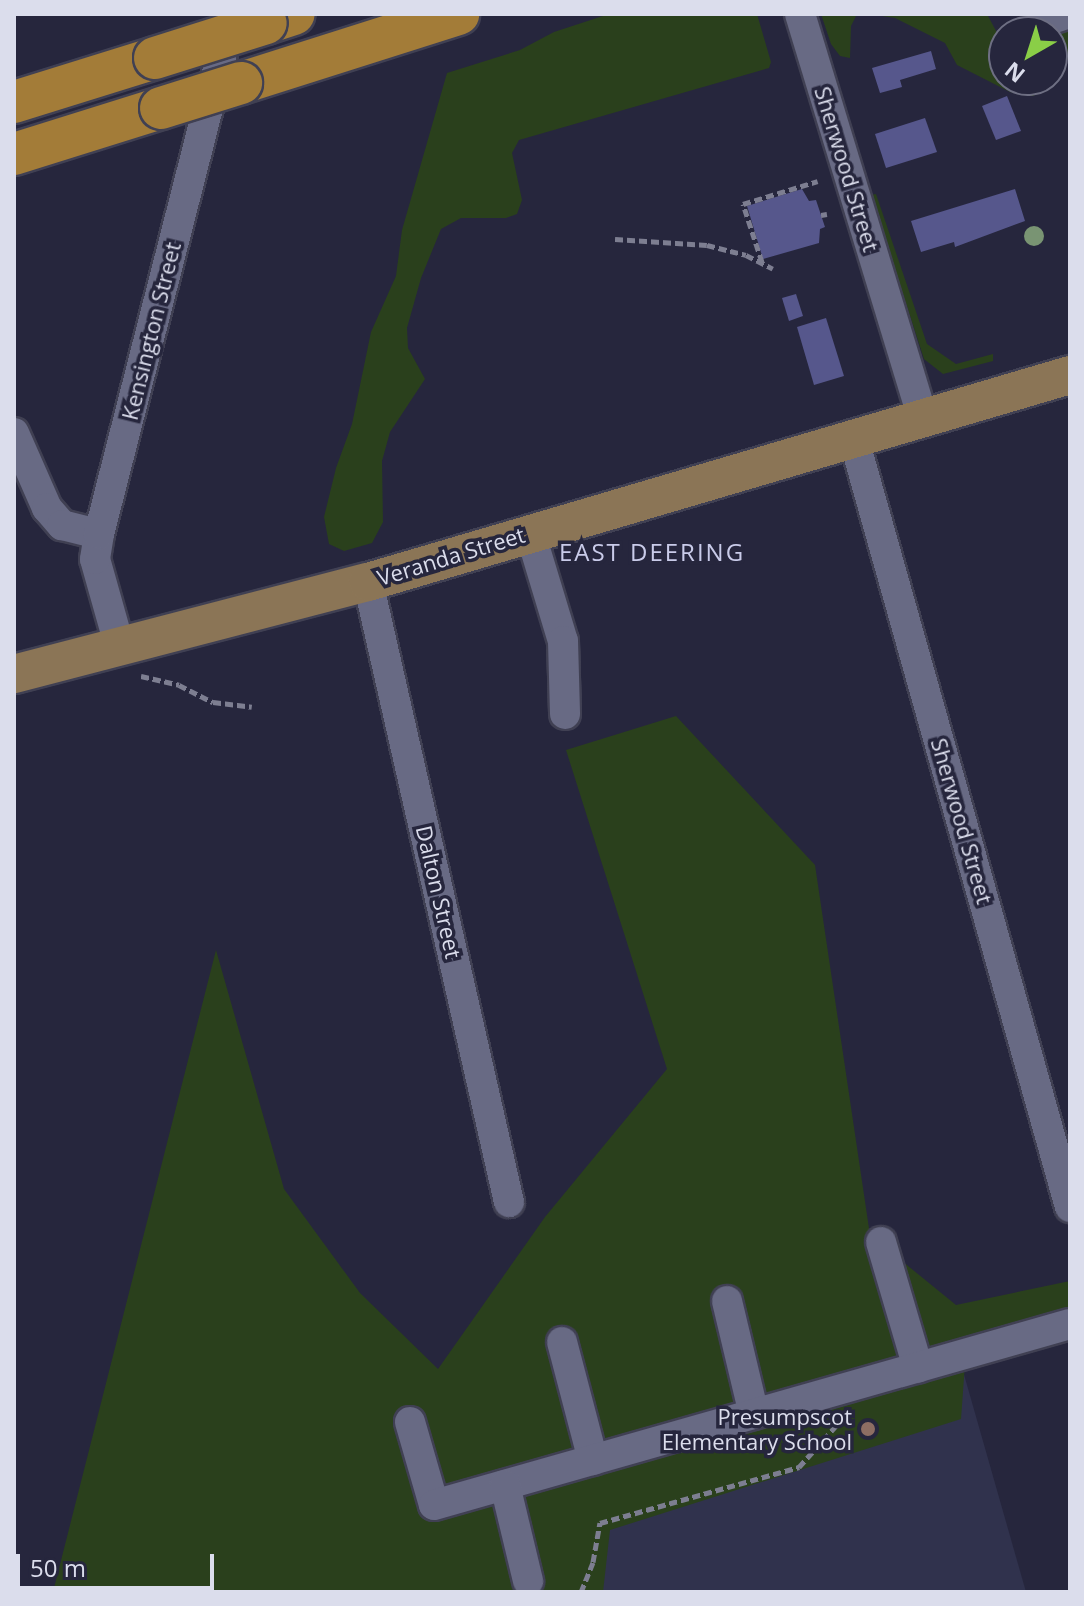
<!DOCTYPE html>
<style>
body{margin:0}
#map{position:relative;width:1084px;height:1606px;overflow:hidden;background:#26263d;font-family:"Open Sans",sans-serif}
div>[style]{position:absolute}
.built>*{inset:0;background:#30324d}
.green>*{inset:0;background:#2a401c}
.building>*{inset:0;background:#56578c}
.path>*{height:5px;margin-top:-2.5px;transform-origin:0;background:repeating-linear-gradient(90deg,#7d7e91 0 8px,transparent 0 12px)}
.roads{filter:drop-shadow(2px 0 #404053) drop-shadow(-2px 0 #404053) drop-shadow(0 2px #404053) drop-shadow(0 -2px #404053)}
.minor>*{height:30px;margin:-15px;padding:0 15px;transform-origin:15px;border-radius:15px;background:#686a84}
.major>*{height:38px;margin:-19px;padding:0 19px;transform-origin:19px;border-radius:19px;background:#8b7556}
.highway>*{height:42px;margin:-21px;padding:0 21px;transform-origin:21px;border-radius:21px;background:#a37c38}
.bridges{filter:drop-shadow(2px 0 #404053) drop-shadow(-2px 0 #404053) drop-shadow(0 2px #404053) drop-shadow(0 -2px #404053)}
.highway-bridge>*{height:42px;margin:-21px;padding:0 21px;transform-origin:21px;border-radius:21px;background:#a37c38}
.trees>*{width:20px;height:20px;margin:-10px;border-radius:50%;background:#799473}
.dots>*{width:22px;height:22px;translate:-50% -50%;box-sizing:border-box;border:4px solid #26263d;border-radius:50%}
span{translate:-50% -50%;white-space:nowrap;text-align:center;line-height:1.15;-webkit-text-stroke:7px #26263d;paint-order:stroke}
.street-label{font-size:22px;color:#dbddec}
.poi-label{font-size:22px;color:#dbddec}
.right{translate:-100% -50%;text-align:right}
.neighbourhood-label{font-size:24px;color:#c9cbe9;letter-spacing:2px}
.frame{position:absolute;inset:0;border:16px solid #dbddec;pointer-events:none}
.north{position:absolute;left:988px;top:16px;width:80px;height:80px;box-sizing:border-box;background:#26263d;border:2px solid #6e6f83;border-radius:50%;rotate:219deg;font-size:22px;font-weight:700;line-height:32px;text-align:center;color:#dbddec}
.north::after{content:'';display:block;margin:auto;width:28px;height:36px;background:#8ace47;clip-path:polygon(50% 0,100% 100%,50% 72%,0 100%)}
.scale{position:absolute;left:16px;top:1554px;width:198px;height:36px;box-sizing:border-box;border:4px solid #dbddec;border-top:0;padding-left:10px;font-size:24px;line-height:28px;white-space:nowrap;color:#dbddec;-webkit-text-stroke:6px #26263d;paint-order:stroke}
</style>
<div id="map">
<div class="built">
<i style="clip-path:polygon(963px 1371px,1026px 1592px,581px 1592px,552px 1487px)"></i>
</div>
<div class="green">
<i style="clip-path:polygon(757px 14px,771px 62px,769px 68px,519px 140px,512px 153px,522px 200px,517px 214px,506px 218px,461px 218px,441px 229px,421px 278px,407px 328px,408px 348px,425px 379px,390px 432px,382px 461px,383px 522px,372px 543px,344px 551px,329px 544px,324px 517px,336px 468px,352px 424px,371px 332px,396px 276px,402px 230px,447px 73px,520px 50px,554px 32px,606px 15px)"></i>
<i style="clip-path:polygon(821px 14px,857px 14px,851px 26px,850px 58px,840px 56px,831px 44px)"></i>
<i style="clip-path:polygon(869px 14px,987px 14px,1004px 46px,1004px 80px,1046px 80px,1046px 89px,1033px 96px,1010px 92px,957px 65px,945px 43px,895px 18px)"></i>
<i style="clip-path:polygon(1070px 25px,1070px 59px,1052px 63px,1052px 32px)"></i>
<i style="clip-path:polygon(876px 194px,927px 344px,956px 364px,993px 354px,993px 361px,943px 374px,924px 359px,871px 195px)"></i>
<i style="clip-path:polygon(676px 716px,815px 865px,870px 1235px,956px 1305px,1070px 1281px,1070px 1331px,965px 1364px,961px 1419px,610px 1530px,603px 1592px,53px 1592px,216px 950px,284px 1189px,360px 1293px,438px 1369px,545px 1217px,667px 1069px,566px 750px)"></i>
</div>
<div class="building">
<i style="clip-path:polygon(931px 51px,936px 69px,900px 80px,902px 87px,880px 93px,872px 68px)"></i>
<i style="clip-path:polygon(1007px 96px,1021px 131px,996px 140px,982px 106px)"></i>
<i style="clip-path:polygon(925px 118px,937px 152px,886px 168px,875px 134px)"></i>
<i style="clip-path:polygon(802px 189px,809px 201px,816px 200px,825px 227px,820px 229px,819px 243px,763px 259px,747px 206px)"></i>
<i style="clip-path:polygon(1015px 189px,1025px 221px,955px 247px,954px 242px,921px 252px,911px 221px)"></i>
<i style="clip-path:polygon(796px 294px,803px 316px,789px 321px,782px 298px)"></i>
<i style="clip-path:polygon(826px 318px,844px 376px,814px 385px,797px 327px)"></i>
</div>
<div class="path">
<i style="left:821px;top:215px;width:6px;rotate:-9deg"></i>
<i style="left:615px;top:239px;width:92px;rotate:3.7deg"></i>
<i style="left:707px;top:245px;width:40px;rotate:14.4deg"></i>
<i style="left:746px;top:255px;width:30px;rotate:27deg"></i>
<i style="left:762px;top:262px;width:61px;rotate:-108.1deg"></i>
<i style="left:743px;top:204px;width:78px;rotate:-17deg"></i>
<i style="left:141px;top:676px;width:39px;rotate:13deg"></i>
<i style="left:179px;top:685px;width:38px;rotate:27deg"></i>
<i style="left:213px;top:702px;width:39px;rotate:7deg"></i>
<i style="left:581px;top:1592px;width:32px;rotate:-68deg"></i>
<i style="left:593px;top:1562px;width:40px;rotate:-80deg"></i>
<i style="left:600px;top:1523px;width:207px;rotate:-15.7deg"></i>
<i style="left:799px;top:1467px;width:64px;rotate:-48.1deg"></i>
</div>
<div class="roads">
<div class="minor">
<i style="left:800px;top:14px;width:420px;rotate:73.1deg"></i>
<i style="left:1042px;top:22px;width:26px;rotate:-18deg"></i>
<i style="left:14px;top:433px;width:82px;rotate:66.3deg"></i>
<i style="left:47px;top:508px;width:23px;rotate:49deg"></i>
<i style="left:62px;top:525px;width:38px;rotate:14deg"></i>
<i style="left:853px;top:436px;width:801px;rotate:74.28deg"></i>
<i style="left:530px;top:532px;width:114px;rotate:73.2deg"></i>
<i style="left:563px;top:641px;width:73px;rotate:88.4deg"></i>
<i style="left:368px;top:582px;width:636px;rotate:77.19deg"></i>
<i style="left:120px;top:648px;width:92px;rotate:-105.7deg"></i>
<i style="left:95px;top:559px;width:25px;rotate:-81deg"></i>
<i style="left:99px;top:534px;width:528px;rotate:-75.65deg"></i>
<i style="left:881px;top:1242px;width:131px;rotate:73.6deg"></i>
<i style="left:727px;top:1301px;width:116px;rotate:76.6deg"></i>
<i style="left:562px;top:1342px;width:122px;rotate:75.3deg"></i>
<i style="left:410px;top:1422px;width:86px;rotate:73.9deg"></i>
<i style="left:434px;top:1505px;width:661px;rotate:-15.89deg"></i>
<i style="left:505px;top:1485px;width:99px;rotate:76.5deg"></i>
</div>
<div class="major">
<i style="left:14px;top:674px;width:366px;rotate:-14.6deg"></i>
<i style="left:368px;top:582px;width:732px;rotate:-16.43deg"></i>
</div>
<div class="highway">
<i style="left:266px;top:23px;width:29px;rotate:-18deg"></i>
<i style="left:241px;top:83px;width:228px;rotate:-17.6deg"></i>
<i style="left:14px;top:102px;width:148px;rotate:-17.3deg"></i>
<i style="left:14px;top:154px;width:154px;rotate:-17.4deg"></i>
</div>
</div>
<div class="bridges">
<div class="highway-bridge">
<i style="left:155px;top:58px;width:116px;rotate:-17.5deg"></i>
<i style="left:161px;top:108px;width:84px;rotate:-17.4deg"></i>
</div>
</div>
<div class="trees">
<i style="left:1034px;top:236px"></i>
</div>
<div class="dots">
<i style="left:868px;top:1429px;background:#8d6e63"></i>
</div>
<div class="street-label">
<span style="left:847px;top:169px;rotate:73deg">Sherwood Street</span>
<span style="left:151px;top:331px;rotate:-76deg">Kensington Street</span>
<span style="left:451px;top:556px;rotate:-17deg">Veranda Street</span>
<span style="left:962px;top:821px;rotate:74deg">Sherwood Street</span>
<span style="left:439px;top:892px;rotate:77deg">Dalton Street</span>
</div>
<div class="poi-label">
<span class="right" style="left:852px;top:1429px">Presumpscot<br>Elementary School</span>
</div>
<div class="neighbourhood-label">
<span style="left:652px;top:552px">EAST DEERING</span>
</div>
<div class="frame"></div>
<div class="north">N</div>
<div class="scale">50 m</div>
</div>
